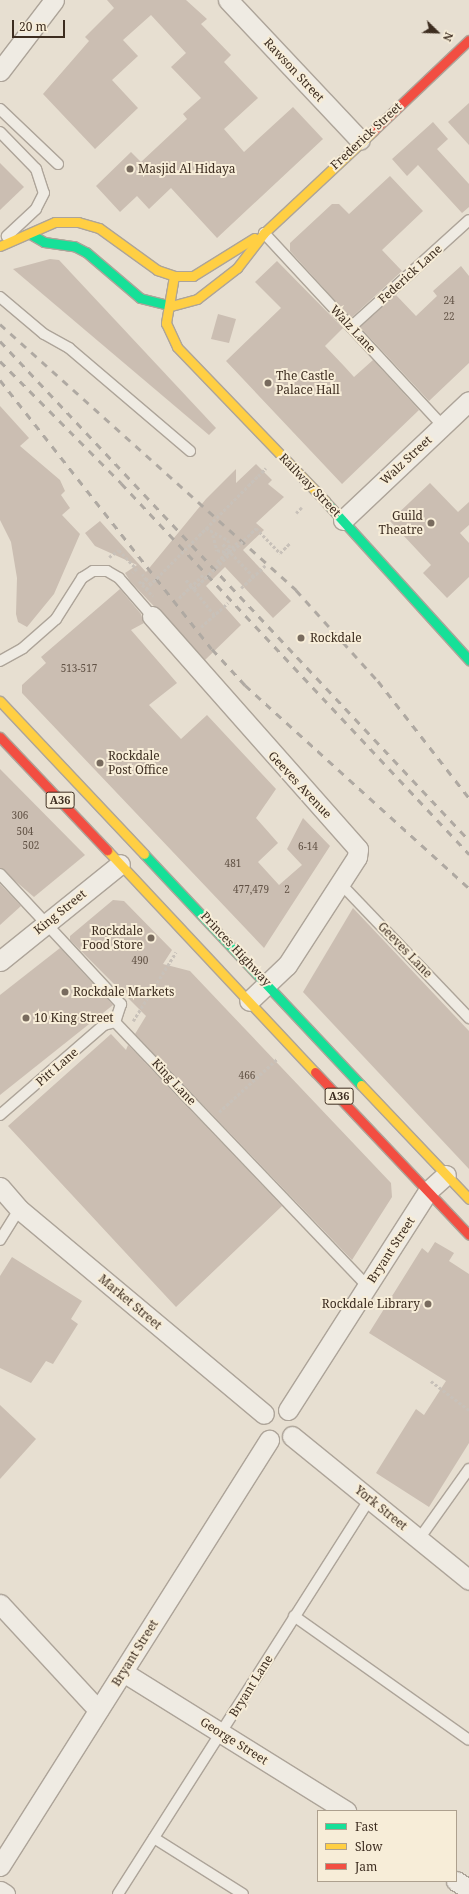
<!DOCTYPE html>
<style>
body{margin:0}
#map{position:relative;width:469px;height:1894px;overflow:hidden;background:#e7dfd1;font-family:"Noto Serif",serif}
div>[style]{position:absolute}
.building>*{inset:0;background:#cbbeb2}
.path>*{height:2.5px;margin-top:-1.25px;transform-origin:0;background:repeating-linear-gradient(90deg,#c8c1b9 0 3px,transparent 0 5px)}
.roads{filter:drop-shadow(1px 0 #ada499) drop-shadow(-1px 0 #ada499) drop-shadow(0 1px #ada499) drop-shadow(0 -1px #ada499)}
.lane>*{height:10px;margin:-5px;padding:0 5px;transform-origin:5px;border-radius:5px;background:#efebe3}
.street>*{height:19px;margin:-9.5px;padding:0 9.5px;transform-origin:9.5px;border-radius:9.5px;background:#efebe3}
.fast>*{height:9px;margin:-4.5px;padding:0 4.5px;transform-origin:4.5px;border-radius:4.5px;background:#16e098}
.slow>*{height:9px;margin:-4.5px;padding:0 4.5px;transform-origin:4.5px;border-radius:4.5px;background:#ffcf43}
.jam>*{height:9px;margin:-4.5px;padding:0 4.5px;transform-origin:4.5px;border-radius:4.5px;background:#f24e42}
.rail>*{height:3px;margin-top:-1.5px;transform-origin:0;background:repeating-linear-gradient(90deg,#afa9a2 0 7px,transparent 0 14px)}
.path-bridge>*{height:2.5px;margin-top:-1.25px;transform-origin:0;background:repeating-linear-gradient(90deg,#c8c1b9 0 3px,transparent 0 5px)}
.dots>*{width:11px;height:11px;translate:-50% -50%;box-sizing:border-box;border:2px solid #f7edd8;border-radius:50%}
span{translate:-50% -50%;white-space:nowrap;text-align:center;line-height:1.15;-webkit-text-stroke:4px #f7edd8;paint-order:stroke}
.number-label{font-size:10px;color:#605144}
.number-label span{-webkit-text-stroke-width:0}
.shield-label span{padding:1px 3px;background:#f7edd8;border:1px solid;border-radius:3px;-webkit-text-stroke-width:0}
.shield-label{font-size:11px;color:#3d2d20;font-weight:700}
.street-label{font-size:12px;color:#3d2d20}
.poi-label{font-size:12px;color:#3d2d20}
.left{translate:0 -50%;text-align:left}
.right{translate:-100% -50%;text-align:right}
.legend{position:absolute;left:317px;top:1810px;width:140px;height:72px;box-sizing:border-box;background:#f7edd8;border:1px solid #ada08e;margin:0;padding:5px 7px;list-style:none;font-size:12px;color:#3d2d20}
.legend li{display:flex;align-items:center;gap:8px;height:20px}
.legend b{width:20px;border:1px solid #ada08e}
.north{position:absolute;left:417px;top:12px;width:40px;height:40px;-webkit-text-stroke:3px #f7edd8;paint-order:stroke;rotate:113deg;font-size:11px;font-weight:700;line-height:16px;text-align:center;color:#3d2d20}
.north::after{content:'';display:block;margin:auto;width:14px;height:18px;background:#3d2d20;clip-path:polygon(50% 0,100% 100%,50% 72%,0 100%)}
.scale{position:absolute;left:12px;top:20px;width:53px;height:18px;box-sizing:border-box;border:2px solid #3d2d20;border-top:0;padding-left:5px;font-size:12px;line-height:14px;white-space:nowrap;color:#3d2d20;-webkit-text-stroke:3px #f7edd8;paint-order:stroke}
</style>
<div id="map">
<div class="building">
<i style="clip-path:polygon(107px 0,186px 0,207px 19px,201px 24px,231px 55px,224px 62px,258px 98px,224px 129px,244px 152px,293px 107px,323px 139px,217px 238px,171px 188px,149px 209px,137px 196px,120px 212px,96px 186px,131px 152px,141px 162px,187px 119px,183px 114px,201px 98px,171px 67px,186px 53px,151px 15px,123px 40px,138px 56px,112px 80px,138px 108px,95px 149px,43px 94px,89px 41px,85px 37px,114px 8px)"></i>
<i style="clip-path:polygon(469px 103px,469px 145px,448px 122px)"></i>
<i style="clip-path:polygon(433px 122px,448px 139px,437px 149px,469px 184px,469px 207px,462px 213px,418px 165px,407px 176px,392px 159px)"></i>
<i style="clip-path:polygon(0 163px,24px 187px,0 210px)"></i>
<i style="clip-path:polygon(390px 176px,423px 211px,382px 250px,402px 271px,351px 318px,290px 251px,290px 243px,332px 204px,339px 204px,349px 214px)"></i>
<i style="clip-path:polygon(50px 259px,59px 260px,216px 428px,209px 435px,13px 269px)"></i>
<i style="clip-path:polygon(277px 261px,343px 328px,325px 346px,344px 366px,354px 377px,373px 360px,419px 410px,342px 484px,226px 361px,281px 308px,255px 282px)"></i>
<i style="clip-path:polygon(461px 266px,469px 276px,469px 363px,429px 401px,360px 327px,396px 295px,416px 316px,437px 296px,433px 291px)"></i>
<i style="clip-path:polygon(218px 314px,236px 319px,229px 343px,211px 339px)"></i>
<i style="clip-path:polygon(0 406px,29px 438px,20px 446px,60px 480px,65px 491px,61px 495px,70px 508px,62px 515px,80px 534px,54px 594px,27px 627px,18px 622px,16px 614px,17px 578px,11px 542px,0 520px)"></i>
<i style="clip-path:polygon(256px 464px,272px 480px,268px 484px,284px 497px,256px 523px,264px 530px,243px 550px,291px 601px,273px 618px,225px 567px,206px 586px,241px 625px,205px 660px,130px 581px,125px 573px,137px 565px,95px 546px,85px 533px,100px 521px,146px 572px,206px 499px,236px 469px,236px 483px)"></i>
<i style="clip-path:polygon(430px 483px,458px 512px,469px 502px,469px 525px,460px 533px,469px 543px,469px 577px,447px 598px,423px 573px,431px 565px,390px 521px)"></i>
<i style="clip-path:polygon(120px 589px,141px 614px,144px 623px,131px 630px,177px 683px,149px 705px,181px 739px,207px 715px,276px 789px,256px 818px,278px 843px,258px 862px,279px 885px,302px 865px,287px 849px,303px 818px,330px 846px,264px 948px,22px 693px,22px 685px,46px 663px,41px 657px)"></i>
<i style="clip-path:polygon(0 769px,85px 855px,34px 897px,0 868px)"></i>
<i style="clip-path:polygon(0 884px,21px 906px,0 925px)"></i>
<i style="clip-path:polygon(113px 900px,124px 901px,172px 950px,163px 964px,190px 971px,391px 1183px,392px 1197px,352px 1260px,135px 1034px,146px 1016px,70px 940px,70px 936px)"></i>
<i style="clip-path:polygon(353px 908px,469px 1031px,469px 1169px,303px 992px)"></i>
<i style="clip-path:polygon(60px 948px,113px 1005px,0 1095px,0 995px)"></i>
<i style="clip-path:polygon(111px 1034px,126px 1050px,128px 1045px,282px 1206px,176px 1307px,8px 1126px)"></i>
<i style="clip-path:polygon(435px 1242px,454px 1253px,449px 1261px,469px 1274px,469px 1443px,429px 1507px,376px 1473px,416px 1409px,424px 1415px,446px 1381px,369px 1333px,422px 1248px,428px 1253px)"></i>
<i style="clip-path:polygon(12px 1257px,82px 1301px,71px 1319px,78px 1324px,53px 1364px,46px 1361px,31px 1383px,0 1368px,0 1276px)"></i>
<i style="clip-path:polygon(0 1405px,36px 1439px,0 1479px)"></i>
</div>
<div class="path">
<i style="left:258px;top:476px;width:11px;rotate:-45deg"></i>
<i style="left:296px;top:513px;width:8px;rotate:-45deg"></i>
<i style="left:206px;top:528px;width:25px;rotate:29deg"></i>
<i style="left:256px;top:528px;width:35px;rotate:46deg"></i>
<i style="left:280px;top:553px;width:14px;rotate:-45deg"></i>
<i style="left:213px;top:535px;width:16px;rotate:75deg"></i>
<i style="left:223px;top:544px;width:9px;rotate:58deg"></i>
<i style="left:231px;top:553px;width:33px;rotate:46deg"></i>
<i style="left:109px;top:557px;width:12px;rotate:-35deg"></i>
<i style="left:119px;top:550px;width:26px;rotate:47deg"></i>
<i style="left:137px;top:569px;width:6px;rotate:141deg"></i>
<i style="left:217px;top:562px;width:29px;rotate:-44deg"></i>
<i style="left:146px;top:578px;width:8px;rotate:50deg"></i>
<i style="left:186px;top:580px;width:8px;rotate:40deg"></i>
<i style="left:142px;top:584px;width:6px;rotate:-45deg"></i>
<i style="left:146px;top:580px;width:7px;rotate:-124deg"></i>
<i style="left:241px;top:588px;width:33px;rotate:-43deg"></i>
<i style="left:194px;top:589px;width:33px;rotate:52deg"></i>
<i style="left:179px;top:598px;width:33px;rotate:-44deg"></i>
<i style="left:201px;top:627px;width:36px;rotate:-42deg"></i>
<i style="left:133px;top:1021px;width:81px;rotate:-58.1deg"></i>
<i style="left:219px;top:1112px;width:79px;rotate:-42.4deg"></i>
<i style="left:431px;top:1381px;width:48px;rotate:37.3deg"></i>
</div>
<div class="roads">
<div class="lane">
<i style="left:0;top:109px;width:80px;rotate:43.5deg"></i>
<i style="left:0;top:132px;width:52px;rotate:45.8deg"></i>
<i style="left:36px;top:169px;width:25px;rotate:72deg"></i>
<i style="left:44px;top:193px;width:18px;rotate:117deg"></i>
<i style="left:36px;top:209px;width:40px;rotate:137deg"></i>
<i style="left:264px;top:233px;width:263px;rotate:47.2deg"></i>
<i style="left:0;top:297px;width:57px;rotate:40.1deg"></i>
<i style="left:44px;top:334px;width:29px;rotate:29deg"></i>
<i style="left:69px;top:348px;width:159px;rotate:40.4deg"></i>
<i style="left:351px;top:327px;width:159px;rotate:-42.2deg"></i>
<i style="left:0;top:661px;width:26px;rotate:-29deg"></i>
<i style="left:23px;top:648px;width:44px;rotate:-41.3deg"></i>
<i style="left:56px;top:619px;width:49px;rotate:-57.6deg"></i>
<i style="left:82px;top:578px;width:13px;rotate:-32deg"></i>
<i style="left:93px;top:571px;width:14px"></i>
<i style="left:107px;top:571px;width:14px;rotate:30deg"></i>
<i style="left:119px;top:578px;width:50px;rotate:49deg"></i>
<i style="left:0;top:874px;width:178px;rotate:47.1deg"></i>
<i style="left:121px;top:1004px;width:19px;rotate:108deg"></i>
<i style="left:115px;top:1022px;width:365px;rotate:46.3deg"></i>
<i style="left:340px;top:883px;width:187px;rotate:46.3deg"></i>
<i style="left:0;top:1115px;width:138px;rotate:-40.9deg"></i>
<i style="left:104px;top:1025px;width:11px;rotate:-15deg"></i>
<i style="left:0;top:1240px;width:36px;rotate:-58deg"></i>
<i style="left:419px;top:1539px;width:86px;rotate:-54.5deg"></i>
<i style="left:294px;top:1616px;width:214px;rotate:35.3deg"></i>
<i style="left:154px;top:1838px;width:105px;rotate:32.2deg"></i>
<i style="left:118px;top:1894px;width:469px;rotate:-57.5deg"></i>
</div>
<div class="street">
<i style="left:228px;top:0;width:192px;rotate:46.7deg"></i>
<i style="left:0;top:71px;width:89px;rotate:-52.7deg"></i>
<i style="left:343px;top:520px;width:173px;rotate:-43.4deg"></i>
<i style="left:152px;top:616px;width:311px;rotate:48.5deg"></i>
<i style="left:358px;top:849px;width:8px;rotate:97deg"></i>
<i style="left:357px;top:857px;width:129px;rotate:122.9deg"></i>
<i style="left:287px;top:965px;width:52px;rotate:136.5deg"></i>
<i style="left:0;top:961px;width:154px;rotate:-38.9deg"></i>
<i style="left:0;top:1187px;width:29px;rotate:49deg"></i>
<i style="left:19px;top:1209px;width:319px;rotate:39.9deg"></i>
<i style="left:288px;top:1410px;width:260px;rotate:-57.4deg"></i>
<i style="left:428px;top:1191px;width:24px;rotate:-42deg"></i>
<i style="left:292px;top:1436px;width:228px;rotate:39.1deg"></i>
<i style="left:0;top:1604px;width:144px;rotate:47.2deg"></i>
<i style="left:123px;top:1672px;width:263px;rotate:31.9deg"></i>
<i style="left:0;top:1866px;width:504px;rotate:-57.73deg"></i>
<i style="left:456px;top:1881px;width:15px;rotate:32deg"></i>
<i style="left:0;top:1891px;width:6px;rotate:31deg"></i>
</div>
<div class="fast">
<i style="left:32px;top:235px;width:14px;rotate:30deg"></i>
<i style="left:44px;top:242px;width:30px;rotate:8deg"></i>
<i style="left:74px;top:246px;width:13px;rotate:27deg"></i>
<i style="left:86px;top:252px;width:71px;rotate:40.4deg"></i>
<i style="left:140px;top:298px;width:32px;rotate:14deg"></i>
<i style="left:325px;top:501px;width:215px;rotate:47.8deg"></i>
<i style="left:144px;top:854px;width:317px;rotate:46.8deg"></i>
</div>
<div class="slow">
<i style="left:0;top:246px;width:60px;rotate:-23.6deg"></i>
<i style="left:55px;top:222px;width:23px"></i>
<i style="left:78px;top:222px;width:22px;rotate:16deg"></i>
<i style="left:99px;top:228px;width:72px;rotate:35.9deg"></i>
<i style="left:157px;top:270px;width:18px;rotate:19deg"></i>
<i style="left:174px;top:276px;width:19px"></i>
<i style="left:193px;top:276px;width:72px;rotate:-31.9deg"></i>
<i style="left:174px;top:276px;width:48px;rotate:99.7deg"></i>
<i style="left:166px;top:323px;width:26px;rotate:65deg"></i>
<i style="left:177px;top:347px;width:214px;rotate:46.1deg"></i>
<i style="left:171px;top:306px;width:27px;rotate:-15deg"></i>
<i style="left:197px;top:299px;width:51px;rotate:-37.8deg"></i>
<i style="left:237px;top:268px;width:44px;rotate:-52.4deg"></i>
<i style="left:264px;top:233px;width:149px;rotate:-43.1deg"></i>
<i style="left:0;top:701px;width:210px;rotate:46.7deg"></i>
<i style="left:107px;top:850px;width:304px;rotate:46.9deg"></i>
<i style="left:361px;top:1085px;width:157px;rotate:46.5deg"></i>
</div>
<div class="jam">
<i style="left:373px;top:131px;width:132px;rotate:-43.5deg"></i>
<i style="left:0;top:737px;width:156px;rotate:46.6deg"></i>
<i style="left:315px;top:1072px;width:224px;rotate:46.6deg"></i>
</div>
</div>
<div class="rail">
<i style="left:0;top:324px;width:398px;rotate:41.9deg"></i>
<i style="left:296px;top:590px;width:122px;rotate:48deg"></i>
<i style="left:378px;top:681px;width:148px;rotate:52.1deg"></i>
<i style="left:0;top:341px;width:685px;rotate:46.78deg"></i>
<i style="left:0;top:361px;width:172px;rotate:45.2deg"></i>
<i style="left:121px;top:483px;width:509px;rotate:46.83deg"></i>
<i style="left:0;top:380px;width:342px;rotate:51.8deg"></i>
<i style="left:212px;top:649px;width:49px;rotate:47.5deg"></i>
<i style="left:245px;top:685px;width:302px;rotate:42.2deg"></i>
</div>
<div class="path-bridge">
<i style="left:228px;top:540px;width:12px;rotate:76deg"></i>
<i style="left:223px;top:544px;width:11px;rotate:49deg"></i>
<i style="left:217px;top:550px;width:13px;rotate:13deg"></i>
<i style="left:186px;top:580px;width:12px;rotate:48deg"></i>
<i style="left:194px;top:589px;width:87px;rotate:-44.5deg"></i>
<i style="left:139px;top:581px;width:21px;rotate:47deg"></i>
<i style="left:146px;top:589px;width:159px;rotate:-45.3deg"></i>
</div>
<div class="dots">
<i style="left:130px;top:169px;background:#786b5e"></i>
<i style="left:268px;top:383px;background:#786b5e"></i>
<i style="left:431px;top:523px;background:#786b5e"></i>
<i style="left:301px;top:638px;background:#786b5e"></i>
<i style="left:100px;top:763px;background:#786b5e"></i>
<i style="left:151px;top:938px;background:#786b5e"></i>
<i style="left:65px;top:992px;background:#786b5e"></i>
<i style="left:26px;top:1018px;background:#786b5e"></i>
<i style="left:428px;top:1304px;background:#786b5e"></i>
</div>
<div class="number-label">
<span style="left:449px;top:301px">24</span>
<span style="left:449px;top:317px">22</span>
<span style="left:79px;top:669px">513-517</span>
<span style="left:20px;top:816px">306</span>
<span style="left:25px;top:832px">504</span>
<span style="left:31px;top:846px">502</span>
<span style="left:308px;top:847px">6-14</span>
<span style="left:233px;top:864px">481</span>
<span style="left:251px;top:890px">477,479</span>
<span style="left:287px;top:890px">2</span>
<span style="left:140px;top:961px">490</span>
<span style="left:247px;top:1076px">466</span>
</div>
<div class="shield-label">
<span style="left:60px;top:800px">A36</span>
<span style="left:339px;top:1096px">A36</span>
</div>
<div class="street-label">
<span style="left:294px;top:70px;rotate:47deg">Rawson Street</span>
<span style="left:366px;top:136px;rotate:-43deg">Frederick Street</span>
<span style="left:410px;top:274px;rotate:-42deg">Federick Lane</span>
<span style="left:353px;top:329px;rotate:47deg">Walz Lane</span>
<span style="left:406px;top:460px;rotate:-43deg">Walz Street</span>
<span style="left:310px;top:485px;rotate:46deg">Railway Street</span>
<span style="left:300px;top:785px;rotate:47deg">Geeves Avenue</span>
<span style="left:60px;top:912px;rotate:-39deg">King Street</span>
<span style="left:236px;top:949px;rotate:47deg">Princes Highway</span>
<span style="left:405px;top:950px;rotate:46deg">Geeves Lane</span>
<span style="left:57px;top:1067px;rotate:-41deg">Pitt Lane</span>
<span style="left:174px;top:1082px;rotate:47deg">King Lane</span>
<span style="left:391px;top:1250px;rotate:-57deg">Bryant Street</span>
<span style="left:130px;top:1302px;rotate:40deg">Market Street</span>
<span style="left:381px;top:1508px;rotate:39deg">York Street</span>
<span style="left:135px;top:1653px;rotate:-58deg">Bryant Street</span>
<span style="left:251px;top:1686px;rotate:-58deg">Bryant Lane</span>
<span style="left:234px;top:1741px;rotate:32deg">George Street</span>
</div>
<div class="poi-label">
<span class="left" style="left:138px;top:169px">Masjid Al Hidaya</span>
<span class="left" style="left:276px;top:383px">The Castle<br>Palace Hall</span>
<span class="right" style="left:423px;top:523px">Guild<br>Theatre</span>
<span class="left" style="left:310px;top:638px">Rockdale</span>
<span class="left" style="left:108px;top:763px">Rockdale<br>Post Office</span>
<span class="right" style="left:143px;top:938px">Rockdale<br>Food Store</span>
<span class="left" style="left:73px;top:992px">Rockdale Markets</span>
<span class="left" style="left:34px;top:1018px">10 King Street</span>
<span class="right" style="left:420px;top:1304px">Rockdale Library</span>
</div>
<ul class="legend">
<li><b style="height:5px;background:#16e098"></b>Fast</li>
<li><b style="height:5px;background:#ffcf43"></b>Slow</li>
<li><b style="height:5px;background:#f24e42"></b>Jam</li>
</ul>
<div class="north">N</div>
<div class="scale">20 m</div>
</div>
